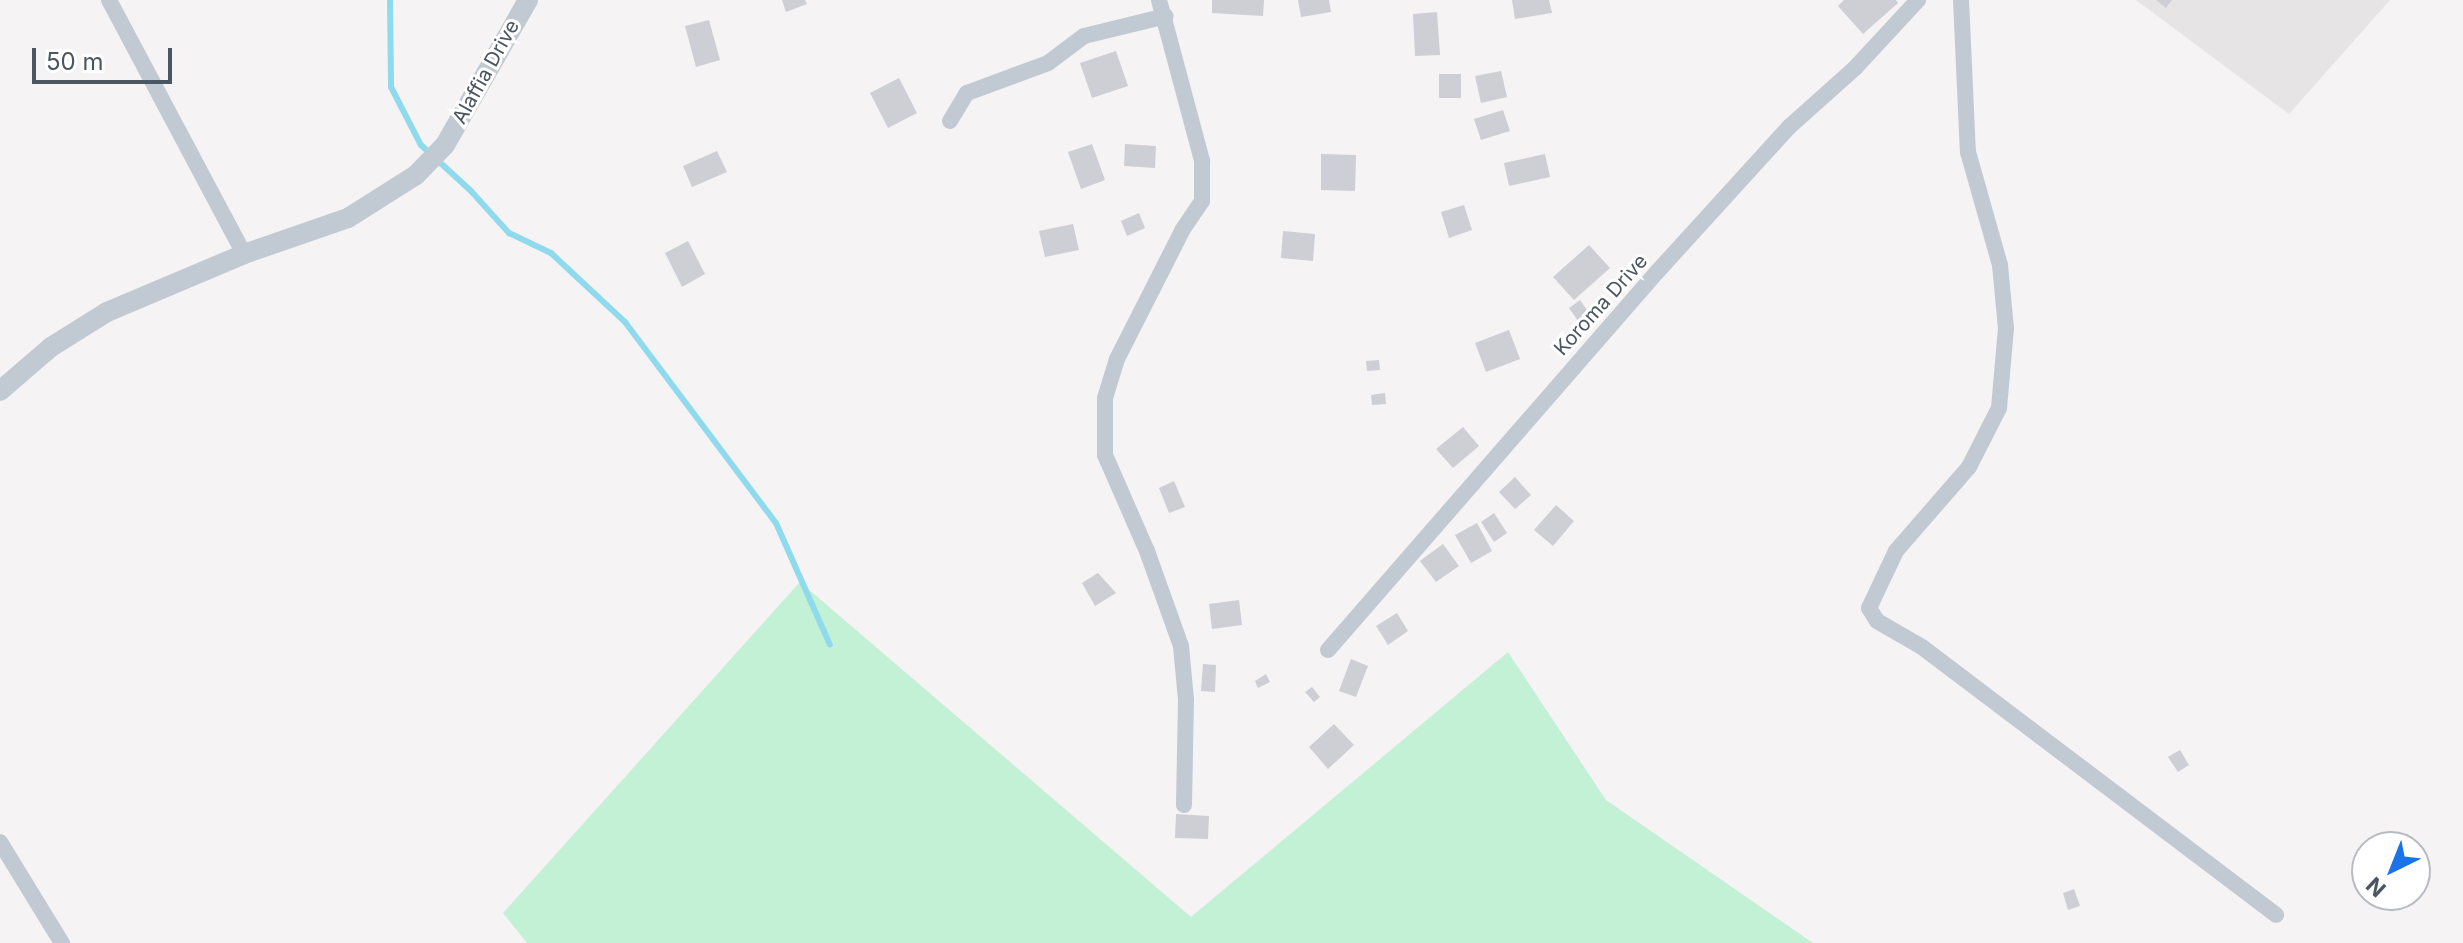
<!DOCTYPE html>
<style>
body{margin:0}
#map{position:relative;width:2463px;height:943px;overflow:hidden;background:#f5f3f3;font-family:Inter,sans-serif}
div>[style]{position:absolute}
.education>*{inset:0;background:#e6e4e5}
.green>*{inset:0;background:#c3f1d5}
.stream>*{height:6px;margin:-3px;padding:0 3px;transform-origin:3px;border-radius:3px;background:#90daee}
.building>*{inset:0;background:#cdcfd5}
.minor>*{height:16px;margin:-8px;padding:0 8px;transform-origin:8px;border-radius:8px;background:#c1cad2}
.tertiary>*{height:20px;margin:-10px;padding:0 10px;transform-origin:10px;border-radius:10px;background:#c1cad2}
span{translate:-50% -50%;white-space:nowrap;text-align:center;line-height:1.15;-webkit-text-stroke:6px #fff;paint-order:stroke}
.street-label{font-size:20px;color:#4a5661}
.north{position:absolute;left:2351px;top:831px;width:80px;height:80px;box-sizing:border-box;background:#fff;border:2px solid #b7bbc0;border-radius:50%;rotate:223deg;font-size:22px;font-weight:700;line-height:32px;text-align:center;color:#4a5661}
.north::after{content:'';display:block;margin:auto;width:28px;height:36px;background:#1a73e8;clip-path:polygon(50% 0,100% 100%,50% 72%,0 100%)}
.scale{position:absolute;left:32px;top:48px;width:140px;height:36px;box-sizing:border-box;border:4px solid #4a5661;border-top:0;padding-left:10px;font-size:24px;line-height:28px;white-space:nowrap;color:#4a5661;-webkit-text-stroke:6px #fff;paint-order:stroke}
</style>
<div id="map">
<div class="education">
<i style="clip-path:polygon(2136px 0,2390px 0,2289px 114px)"></i>
</div>
<div class="green">
<i style="clip-path:polygon(800px 582px,1191px 917px,1508px 652px,1606px 800px,1813px 943px,527px 943px,503px 913px)"></i>
</div>
<div class="stream">
<i style="left:390px;top:0;width:87px;rotate:89.3deg"></i>
<i style="left:391px;top:87px;width:65px;rotate:62.7deg"></i>
<i style="left:421px;top:145px;width:68px;rotate:42.6deg"></i>
<i style="left:471px;top:191px;width:57px;rotate:47.9deg"></i>
<i style="left:509px;top:233px;width:47px;rotate:25.5deg"></i>
<i style="left:551px;top:253px;width:101px;rotate:43deg"></i>
<i style="left:625px;top:322px;width:251px;rotate:53.1deg"></i>
<i style="left:776px;top:523px;width:133px;rotate:66.1deg"></i>
</div>
<div class="building">
<i style="clip-path:polygon(782px 0,805px 0,807px 4px,786px 12px)"></i>
<i style="clip-path:polygon(1212px 0,1264px 0,1263px 16px,1212px 13px)"></i>
<i style="clip-path:polygon(1298px 0,1329px 0,1331px 12px,1301px 17px)"></i>
<i style="clip-path:polygon(1512px 0,1549px 0,1552px 13px,1515px 19px)"></i>
<i style="clip-path:polygon(1844px 0,1896px 0,1898px 3px,1863px 34px,1838px 6px)"></i>
<i style="clip-path:polygon(2156px 0,2172px 0,2166px 8px)"></i>
<i style="clip-path:polygon(1437px 12px,1440px 55px,1415px 56px,1413px 14px)"></i>
<i style="clip-path:polygon(709px 20px,720px 60px,696px 67px,685px 26px)"></i>
<i style="clip-path:polygon(1116px 51px,1128px 86px,1092px 98px,1080px 63px)"></i>
<i style="clip-path:polygon(1501px 71px,1507px 97px,1481px 103px,1475px 76px)"></i>
<i style="clip-path:polygon(1439px 74px,1461px 74px,1461px 98px,1439px 98px)"></i>
<i style="clip-path:polygon(899px 78px,917px 113px,888px 128px,870px 93px)"></i>
<i style="clip-path:polygon(1503px 110px,1510px 131px,1481px 140px,1474px 119px)"></i>
<i style="clip-path:polygon(1092px 144px,1105px 180px,1081px 189px,1068px 152px)"></i>
<i style="clip-path:polygon(1125px 144px,1156px 146px,1155px 168px,1124px 166px)"></i>
<i style="clip-path:polygon(717px 151px,727px 172px,692px 187px,683px 166px)"></i>
<i style="clip-path:polygon(1321px 154px,1356px 155px,1355px 191px,1321px 190px)"></i>
<i style="clip-path:polygon(1545px 154px,1550px 177px,1509px 186px,1504px 163px)"></i>
<i style="clip-path:polygon(1464px 205px,1472px 230px,1449px 238px,1441px 212px)"></i>
<i style="clip-path:polygon(1139px 213px,1145px 228px,1127px 236px,1121px 221px)"></i>
<i style="clip-path:polygon(1073px 224px,1079px 250px,1045px 257px,1039px 231px)"></i>
<i style="clip-path:polygon(1283px 231px,1315px 234px,1313px 261px,1281px 258px)"></i>
<i style="clip-path:polygon(688px 241px,705px 274px,682px 287px,665px 253px)"></i>
<i style="clip-path:polygon(1589px 245px,1610px 268px,1574px 300px,1553px 277px)"></i>
<i style="clip-path:polygon(1580px 300px,1594px 320px,1583px 328px,1569px 308px)"></i>
<i style="clip-path:polygon(1509px 330px,1520px 359px,1486px 372px,1475px 343px)"></i>
<i style="clip-path:polygon(1379px 360px,1380px 370px,1367px 371px,1366px 361px)"></i>
<i style="clip-path:polygon(1385px 393px,1386px 404px,1372px 405px,1371px 395px)"></i>
<i style="clip-path:polygon(1463px 427px,1479px 446px,1453px 468px,1436px 449px)"></i>
<i style="clip-path:polygon(1515px 477px,1531px 495px,1515px 509px,1499px 492px)"></i>
<i style="clip-path:polygon(1174px 481px,1185px 507px,1169px 513px,1159px 488px)"></i>
<i style="clip-path:polygon(1556px 505px,1574px 521px,1553px 546px,1534px 530px)"></i>
<i style="clip-path:polygon(1494px 513px,1507px 533px,1494px 542px,1481px 522px)"></i>
<i style="clip-path:polygon(1477px 523px,1492px 551px,1471px 563px,1455px 535px)"></i>
<i style="clip-path:polygon(1443px 544px,1459px 566px,1436px 582px,1420px 561px)"></i>
<i style="clip-path:polygon(1098px 573px,1116px 593px,1095px 606px,1082px 583px)"></i>
<i style="clip-path:polygon(1239px 600px,1242px 625px,1212px 629px,1209px 604px)"></i>
<i style="clip-path:polygon(1397px 613px,1408px 631px,1388px 645px,1376px 626px)"></i>
<i style="clip-path:polygon(1351px 659px,1368px 666px,1356px 697px,1339px 691px)"></i>
<i style="clip-path:polygon(1203px 664px,1216px 665px,1215px 692px,1201px 691px)"></i>
<i style="clip-path:polygon(1266px 674px,1270px 682px,1258px 688px,1255px 681px)"></i>
<i style="clip-path:polygon(1312px 687px,1320px 697px,1314px 702px,1305px 692px)"></i>
<i style="clip-path:polygon(1334px 724px,1354px 745px,1328px 769px,1309px 747px)"></i>
<i style="clip-path:polygon(2180px 750px,2189px 765px,2178px 772px,2168px 757px)"></i>
<i style="clip-path:polygon(1176px 814px,1209px 816px,1208px 839px,1175px 838px)"></i>
<i style="clip-path:polygon(2074px 889px,2080px 906px,2068px 910px,2063px 893px)"></i>
</div>
<div class="minor">
<i style="left:109px;top:0;width:288px;rotate:62deg"></i>
<i style="left:1159px;top:0;width:167px;rotate:75deg"></i>
<i style="left:1202px;top:161px;width:40px;rotate:90deg"></i>
<i style="left:1202px;top:201px;width:36px;rotate:124deg"></i>
<i style="left:1182px;top:231px;width:144px;rotate:116.9deg"></i>
<i style="left:1117px;top:359px;width:41px;rotate:107.1deg"></i>
<i style="left:1105px;top:398px;width:57px;rotate:90deg"></i>
<i style="left:1105px;top:455px;width:105px;rotate:66.4deg"></i>
<i style="left:1147px;top:551px;width:101px;rotate:70.3deg"></i>
<i style="left:1181px;top:646px;width:54px;rotate:84.7deg"></i>
<i style="left:1186px;top:700px;width:105px;rotate:91.1deg"></i>
<i style="left:1961px;top:0;width:152px;rotate:87.4deg"></i>
<i style="left:1968px;top:152px;width:117px;rotate:74.2deg"></i>
<i style="left:2000px;top:265px;width:63px;rotate:84.6deg"></i>
<i style="left:2006px;top:328px;width:80px;rotate:95deg"></i>
<i style="left:1999px;top:408px;width:66px;rotate:117deg"></i>
<i style="left:1969px;top:467px;width:111px;rotate:131deg"></i>
<i style="left:1896px;top:551px;width:63px;rotate:115.3deg"></i>
<i style="left:1869px;top:608px;width:15px;rotate:58deg"></i>
<i style="left:1877px;top:621px;width:52px;rotate:30deg"></i>
<i style="left:1922px;top:647px;width:444px;rotate:37.1deg"></i>
<i style="left:950px;top:121px;width:33px;rotate:-59deg"></i>
<i style="left:967px;top:93px;width:86px;rotate:-20.3deg"></i>
<i style="left:1048px;top:63px;width:45px;rotate:-36.9deg"></i>
<i style="left:1084px;top:36px;width:84px;rotate:-13.7deg"></i>
<i style="left:1328px;top:650px;width:501px;rotate:-48.96deg"></i>
<i style="left:1657px;top:272px;width:196px;rotate:-47.7deg"></i>
<i style="left:1789px;top:127px;width:89px;rotate:-41.8deg"></i>
<i style="left:1855px;top:68px;width:93px;rotate:-47.2deg"></i>
<i style="left:0;top:842px;width:119px;rotate:58.5deg"></i>
</div>
<div class="tertiary">
<i style="left:0;top:391px;width:67px;rotate:-40.8deg"></i>
<i style="left:51px;top:347px;width:66px;rotate:-32deg"></i>
<i style="left:107px;top:312px;width:149px;rotate:-22.9deg"></i>
<i style="left:244px;top:254px;width:110px;rotate:-19.1deg"></i>
<i style="left:348px;top:218px;width:80px;rotate:-32.3deg"></i>
<i style="left:416px;top:175px;width:42px;rotate:-46deg"></i>
<i style="left:445px;top:145px;width:167px;rotate:-60.2deg"></i>
</div>
<div class="street-label">
<span style="left:486px;top:72px;rotate:-61deg">Alaffia Drive</span>
<span style="left:1601px;top:305px;rotate:-48deg">Koroma Drive</span>
</div>
<div class="north">N</div>
<div class="scale">50 m</div>
</div>
